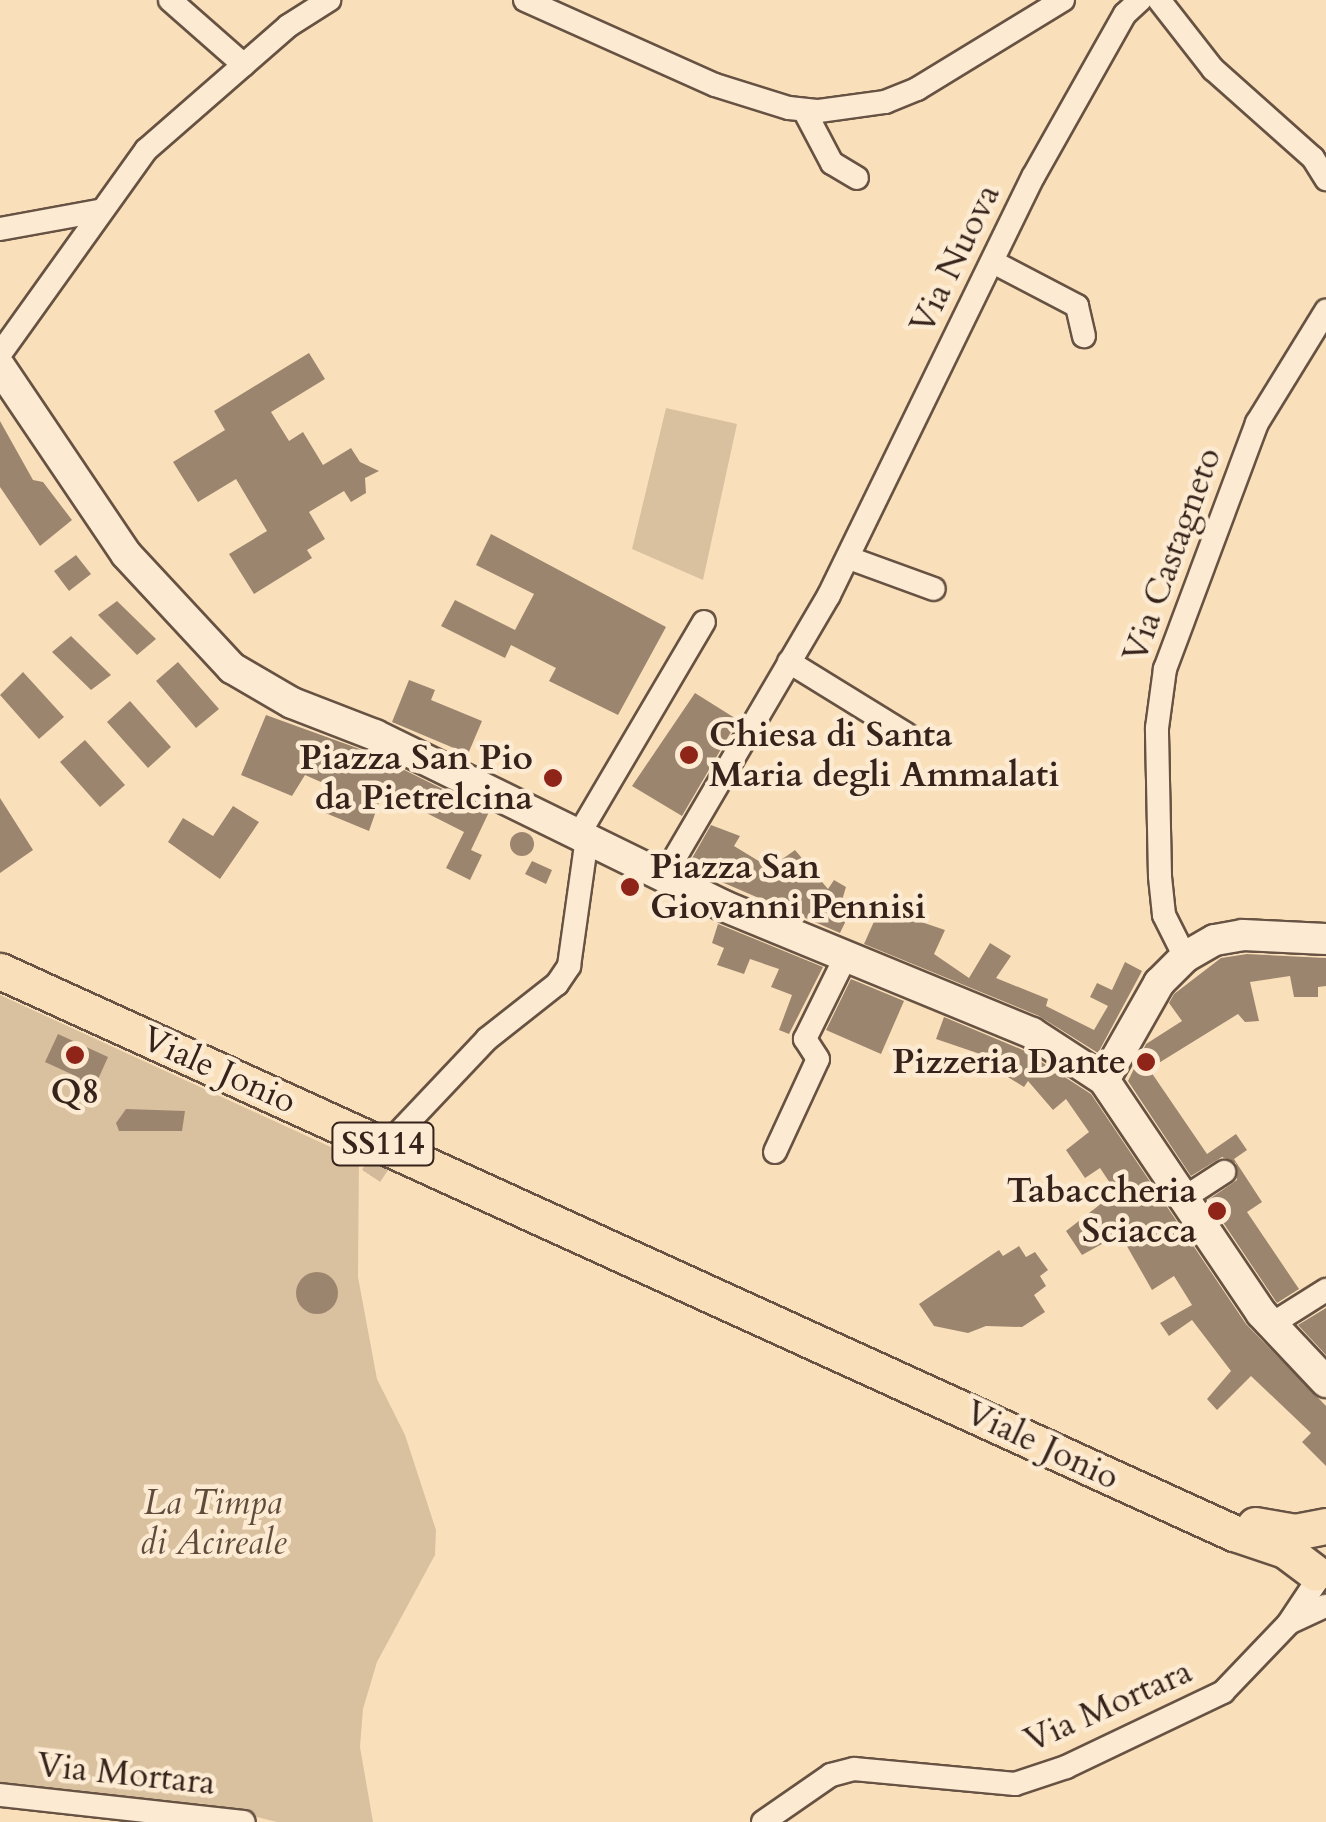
<!DOCTYPE html>
<style>
body{margin:0}
#map{position:relative;width:1326px;height:1822px;overflow:hidden;background:#fae0ba;font-family:Cardo,serif}
div>[style]{position:absolute}
.green>*{inset:0;background:#d9c09f}
.building>*{inset:0;background:#9c856e}
.round{border-radius:50%}
.street-tunnel>*{height:22px;margin-top:-11px;transform-origin:0;background:repeating-linear-gradient(90deg,#d3ba9a 0 22px,transparent 0 33px)}
.roads{filter:drop-shadow(2px 0 #675243) drop-shadow(-2px 0 #675243) drop-shadow(0 2px #675243) drop-shadow(0 -2px #675243)}
.street>*{height:22px;margin:-11px;padding:0 11px;transform-origin:11px;border-radius:11px;background:#fcebd2}
.secondary>*{height:30px;margin:-15px;padding:0 15px;transform-origin:15px;border-radius:15px;background:#fcebd2}
.primary>*{height:35px;margin:-17.5px;padding:0 17.5px;transform-origin:17.5px;border-radius:17.5px;background:#fae0ba}
.dots>*{width:28px;height:28px;translate:-50% -50%;box-sizing:border-box;border:5px solid #fcebd2;border-radius:50%}
span{translate:-50% -50%;white-space:nowrap;text-align:center;line-height:1.15;-webkit-text-stroke:9px #fcebd2;paint-order:stroke}
.shield-label span{padding:2px 8px;background:#fcebd2;border:2px solid;border-radius:8px;-webkit-text-stroke-width:0}
.shield-label{font-size:32px;color:#36231b;font-weight:700}
.street-label{font-size:35px;color:#36231b}
.poi-label{font-size:35px;color:#36231b;font-weight:700}
.left{translate:0 -50%;text-align:left}
.right{translate:-100% -50%;text-align:right}
.park-label{font-size:35px;color:#5f4a3c;font-style:italic}
</style>
<div id="map">
<div class="green">
<i style="clip-path:polygon(666px 408px,737px 424px,703px 580px,632px 549px)"></i>
<i style="clip-path:polygon(0 995px,359px 1160px,358px 1277px,377px 1379px,405px 1435px,436px 1530px,435px 1555px,377px 1662px,363px 1709px,360px 1747px,373px 1822px,277px 1822px,205px 1804px,0 1789px)"></i>
</div>
<div class="building">
<i style="clip-path:polygon(309px 353px,325px 379px,271px 412px,289px 441px,303px 432px,323px 465px,351px 448px,360px 462px,379px 471px,365px 478px,366px 493px,351px 502px,344px 491px,309px 512px,325px 539px,307px 550px,312px 558px,254px 594px,229px 554px,267px 531px,236px 479px,198px 502px,173px 462px,225px 430px,214px 411px)"></i>
<i style="clip-path:polygon(0 421px,33px 480px,43px 482px,72px 520px,40px 546px,0 487px)"></i>
<i style="clip-path:polygon(491px 534px,666px 627px,618px 715px,549px 681px,556px 668px,511px 645px,505px 658px,441px 626px,455px 600px,515px 630px,534px 594px,476px 565px)"></i>
<i style="clip-path:polygon(76px 555px,91px 574px,69px 591px,54px 571px)"></i>
<i style="clip-path:polygon(117px 601px,156px 639px,137px 655px,98px 615px)"></i>
<i style="clip-path:polygon(71px 636px,111px 675px,91px 690px,52px 652px)"></i>
<i style="clip-path:polygon(178px 662px,219px 709px,196px 728px,156px 681px)"></i>
<i style="clip-path:polygon(23px 672px,64px 717px,39px 739px,0 695px)"></i>
<i style="clip-path:polygon(409px 680px,435px 690px,431px 700px,482px 721px,468px 754px,392px 722px)"></i>
<i style="clip-path:polygon(695px 693px,738px 720px,682px 816px,632px 786px)"></i>
<i style="clip-path:polygon(130px 701px,171px 747px,148px 768px,107px 722px)"></i>
<i style="clip-path:polygon(266px 715px,368px 752px,489px 812px,471px 850px,482px 855px,470px 880px,446px 868px,464px 832px,383px 791px,369px 831px,323px 812px,330px 786px,305px 775px,292px 796px,241px 775px)"></i>
<i style="clip-path:polygon(85px 740px,125px 785px,100px 807px,60px 762px)"></i>
<i style="clip-path:polygon(0 798px,33px 850px,0 873px)"></i>
<i style="clip-path:polygon(233px 806px,259px 822px,220px 879px,168px 842px,183px 818px,213px 836px)"></i>
<i style="clip-path:polygon(711px 825px,740px 836px,734px 846px,770px 868px,795px 850px,828px 889px,834px 880px,846px 887px,840px 907px,851px 910px,840px 933px,687px 867px)"></i>
<i class="round" style="left:510px;top:832px;width:24px;height:24px"></i>
<i style="clip-path:polygon(532px 861px,552px 870px,546px 884px,525px 874px)"></i>
<i style="clip-path:polygon(880px 908px,945px 930px,934px 954px,969px 978px,990px 943px,1011px 956px,996px 978px,1048px 999px,1046px 1006px,1094px 1030px,1108px 1006px,1090px 997px,1097px 983px,1112px 990px,1125px 962px,1142px 971px,1098px 1053px,1039px 1016px,864px 944px)"></i>
<i style="clip-path:polygon(718px 924px,823px 967px,789px 1034px,779px 1030px,792px 995px,771px 987px,779px 969px,750px 959px,744px 974px,717px 965px,724px 948px,712px 943px)"></i>
<i style="clip-path:polygon(1247px 954px,1326px 958px,1326px 986px,1318px 987px,1318px 997px,1294px 997px,1290px 976px,1250px 982px,1259px 1021px,1245px 1022px,1238px 1014px,1149px 1069px,1207px 1154px,1236px 1134px,1247px 1150px,1234px 1159px,1262px 1202px,1247px 1212px,1299px 1289px,1277px 1303px,1208px 1200px,1237px 1180px,1236px 1163px,1222px 1157px,1191px 1176px,1128px 1081px,1146px 1044px,1182px 1021px,1169px 1003px,1174px 994px,1221px 958px)"></i>
<i style="clip-path:polygon(851px 979px,904px 1001px,881px 1054px,826px 1030px)"></i>
<i style="clip-path:polygon(944px 1017px,1023px 1050px,1091px 1094px,1246px 1324px,1326px 1406px,1326px 1466px,1302px 1442px,1311px 1433px,1251px 1376px,1217px 1410px,1207px 1399px,1231px 1371px,1192px 1320px,1169px 1336px,1160px 1323px,1192px 1305px,1174px 1276px,1152px 1290px,1120px 1234px,1082px 1255px,1066px 1231px,1116px 1192px,1100px 1168px,1085px 1178px,1066px 1150px,1089px 1132px,1066px 1099px,1053px 1110px,1028px 1081px,1024px 1087px,983px 1062px,986px 1056px,936px 1039px)"></i>
<i style="clip-path:polygon(58px 1034px,108px 1057px,87px 1104px,71px 1097px,80px 1078px,45px 1062px)"></i>
<i style="clip-path:polygon(126px 1109px,185px 1111px,182px 1131px,119px 1131px,116px 1123px)"></i>
<i style="clip-path:polygon(1019px 1246px,1026px 1257px,1035px 1252px,1048px 1270px,1040px 1276px,1046px 1286px,1034px 1295px,1045px 1312px,1022px 1327px,986px 1326px,968px 1333px,934px 1326px,919px 1304px,999px 1250px,1003px 1256px)"></i>
<i class="round" style="left:296px;top:1272px;width:42px;height:42px"></i>
<i style="clip-path:polygon(1326px 1308px,1326px 1355px,1298px 1325px)"></i>
</div>
<div class="street-tunnel">
<i style="left:371px;top:1176px;width:47px;rotate:-56.3deg"></i>
</div>
<div class="roads">
<div class="street">
<i style="left:170px;top:0;width:98px;rotate:41.3deg"></i>
<i style="left:525px;top:0;width:208px;rotate:24.1deg"></i>
<i style="left:715px;top:85px;width:77px;rotate:17.3deg"></i>
<i style="left:789px;top:108px;width:30px;rotate:6deg"></i>
<i style="left:819px;top:111px;width:67px;rotate:-7.8deg"></i>
<i style="left:885px;top:102px;width:35px;rotate:-22deg"></i>
<i style="left:917px;top:89px;width:171px;rotate:-31.4deg"></i>
<i style="left:1159px;top:0;width:88px;rotate:52deg"></i>
<i style="left:1213px;top:69px;width:134px;rotate:41.7deg"></i>
<i style="left:1313px;top:158px;width:25px;rotate:58deg"></i>
<i style="left:804px;top:110px;width:60px;rotate:62.2deg"></i>
<i style="left:832px;top:163px;width:29px;rotate:31deg"></i>
<i style="left:0;top:229px;width:101px;rotate:-10.3deg"></i>
<i style="left:993px;top:262px;width:95px;rotate:27.6deg"></i>
<i style="left:1077px;top:306px;width:31px;rotate:77deg"></i>
<i style="left:0;top:354px;width:251px;rotate:-54.4deg"></i>
<i style="left:146px;top:150px;width:189px;rotate:-41.1deg"></i>
<i style="left:288px;top:26px;width:49px;rotate:-32.4deg"></i>
<i style="left:849px;top:558px;width:90px;rotate:20deg"></i>
<i style="left:789px;top:662px;width:137px;rotate:31.6deg"></i>
<i style="left:579px;top:834px;width:246px;rotate:-59.5deg"></i>
<i style="left:663px;top:878px;width:328px;rotate:-59.6deg"></i>
<i style="left:829px;top:595px;width:465px;rotate:-64deg"></i>
<i style="left:1033px;top:177px;width:187px;rotate:-60.6deg"></i>
<i style="left:1125px;top:14px;width:21px;rotate:-43deg"></i>
<i style="left:1185px;top:957px;width:47px;rotate:-116.6deg"></i>
<i style="left:1164px;top:915px;width:39px;rotate:-96deg"></i>
<i style="left:1160px;top:876px;width:148px;rotate:-91.2deg"></i>
<i style="left:1157px;top:728px;width:60px;rotate:-82.3deg"></i>
<i style="left:1165px;top:669px;width:263px;rotate:-69.5deg"></i>
<i style="left:1257px;top:423px;width:132px;rotate:-58.4deg"></i>
<i style="left:401px;top:1130px;width:125px;rotate:-46.6deg"></i>
<i style="left:487px;top:1039px;width:89px;rotate:-38.2deg"></i>
<i style="left:557px;top:984px;width:22px;rotate:-56deg"></i>
<i style="left:569px;top:966px;width:129px;rotate:-82deg"></i>
<i style="left:775px;top:1152px;width:102px;rotate:-65.2deg"></i>
<i style="left:818px;top:1059px;width:24px;rotate:-123deg"></i>
<i style="left:805px;top:1039px;width:93px;rotate:-63.7deg"></i>
<i style="left:1184px;top:1198px;width:48px;rotate:-33deg"></i>
<i style="left:1272px;top:1324px;width:64px;rotate:-32.2deg"></i>
<i style="left:1291px;top:1622px;width:38px;rotate:-25deg"></i>
<i style="left:0;top:1795px;width:245px;rotate:6.3deg"></i>
<i style="left:763px;top:1822px;width:83px;rotate:-34.7deg"></i>
<i style="left:831px;top:1775px;width:24px;rotate:-15deg"></i>
<i style="left:854px;top:1769px;width:162px;rotate:5.3deg"></i>
<i style="left:1015px;top:1784px;width:54px;rotate:-18.4deg"></i>
<i style="left:1066px;top:1767px;width:174px;rotate:-25.5deg"></i>
<i style="left:1223px;top:1692px;width:94px;rotate:-46.3deg"></i>
<i style="left:1288px;top:1624px;width:54px;rotate:-56.3deg"></i>
</div>
<div class="secondary">
<i style="left:0;top:367px;width:225px;rotate:56deg"></i>
<i style="left:126px;top:554px;width:156px;rotate:47.1deg"></i>
<i style="left:232px;top:668px;width:69px;rotate:30.3deg"></i>
<i style="left:292px;top:703px;width:89px;rotate:21.1deg"></i>
<i style="left:375px;top:735px;width:389px;rotate:26.1deg"></i>
<i style="left:724px;top:906px;width:333px;rotate:22.4deg"></i>
<i style="left:1032px;top:1033px;width:86px;rotate:33.1deg"></i>
<i style="left:1104px;top:1080px;width:281px;rotate:56deg"></i>
<i style="left:1261px;top:1313px;width:95px;rotate:46.7deg"></i>
<i style="left:1104px;top:1080px;width:112px;rotate:-60.4deg"></i>
<i style="left:1159px;top:983px;width:37px;rotate:-45deg"></i>
<i style="left:1185px;top:957px;width:34px;rotate:-30deg"></i>
<i style="left:1215px;top:940px;width:28px;rotate:-10deg"></i>
<i style="left:1243px;top:935px;width:83px;rotate:2.8deg"></i>
</div>
<div class="primary">
<i style="left:0;top:971px;width:1356px;rotate:24.49deg"></i>
<i style="left:1234px;top:1533px;width:54px;rotate:18.4deg"></i>
<i style="left:1285px;top:1550px;width:38px;rotate:37deg"></i>
<i style="left:1255px;top:1525px;width:41px;rotate:9.9deg"></i>
<i style="left:1295px;top:1532px;width:32px;rotate:-11deg"></i>
</div>
</div>
<div class="dots">
<i style="left:689px;top:755px;background:#8f2418"></i>
<i style="left:553px;top:778px;background:#8f2418"></i>
<i style="left:630px;top:887px;background:#8f2418"></i>
<i style="left:75px;top:1055px;background:#8f2418"></i>
<i style="left:1146px;top:1062px;background:#8f2418"></i>
<i style="left:1217px;top:1211px;background:#8f2418"></i>
</div>
<div class="shield-label">
<span style="left:383px;top:1144px">SS114</span>
</div>
<div class="street-label">
<span style="left:955px;top:259px;rotate:-64deg">Via Nuova</span>
<span style="left:1172px;top:555px;rotate:-70deg">Via Castagneto</span>
<span style="left:219px;top:1070px;rotate:24deg">Viale Jonio</span>
<span style="left:1042px;top:1445px;rotate:25deg">Viale Jonio</span>
<span style="left:1108px;top:1706px;rotate:-24deg">Via Mortara</span>
<span style="left:126px;top:1774px;rotate:6deg">Via Mortara</span>
</div>
<div class="poi-label">
<span class="left" style="left:709px;top:755px">Chiesa di Santa<br>Maria degli Ammalati</span>
<span class="right" style="left:533px;top:778px">Piazza San Pio<br>da Pietrelcina</span>
<span class="left" style="left:650px;top:887px">Piazza San<br>Giovanni Pennisi</span>
<span class="right" style="left:1126px;top:1062px">Pizzeria Dante</span>
<span style="left:75px;top:1092px">Q8</span>
<span class="right" style="left:1197px;top:1211px">Tabaccheria<br>Sciacca</span>
</div>
<div class="park-label">
<span style="left:213px;top:1523px">La Timpa<br>di Acireale</span>
</div>
</div>
